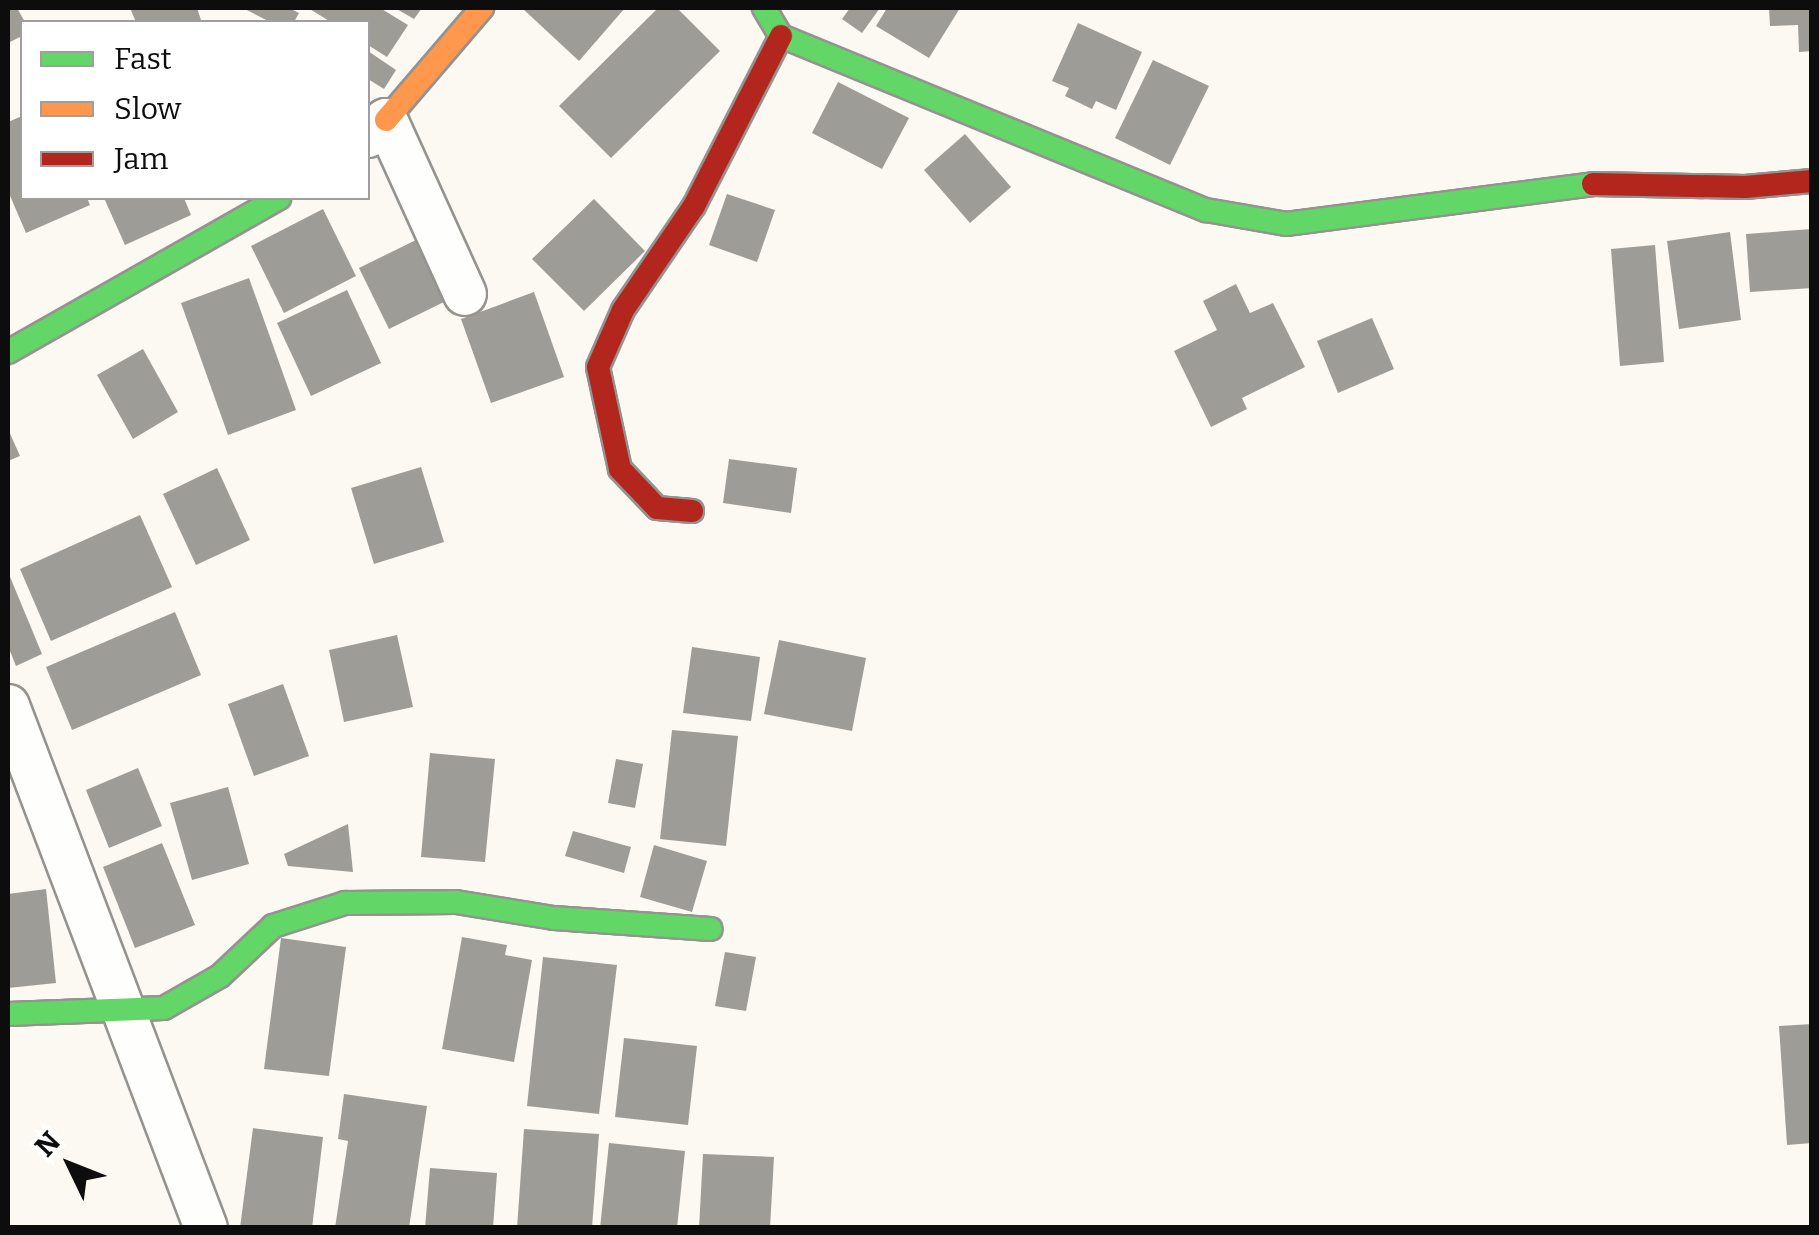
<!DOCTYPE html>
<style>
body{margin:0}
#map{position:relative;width:1819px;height:1235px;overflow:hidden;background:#fbf9f2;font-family:Bitter,serif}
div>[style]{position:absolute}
.building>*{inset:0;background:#9e9c97}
.roads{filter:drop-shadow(2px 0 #949390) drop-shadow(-2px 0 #949390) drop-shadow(0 2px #949390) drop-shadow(0 -2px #949390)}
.street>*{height:42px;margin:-21px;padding:0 21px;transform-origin:21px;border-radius:21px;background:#fefefd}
.fast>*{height:22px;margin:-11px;padding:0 11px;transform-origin:11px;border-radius:11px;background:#63d668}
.slow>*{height:22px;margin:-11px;padding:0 11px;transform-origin:11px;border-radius:11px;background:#ff974d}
.jam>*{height:22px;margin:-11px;padding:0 11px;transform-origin:11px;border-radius:11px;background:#b3261e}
span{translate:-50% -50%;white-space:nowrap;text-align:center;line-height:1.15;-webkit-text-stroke:10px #fff;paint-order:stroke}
.frame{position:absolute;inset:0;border:10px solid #0d0d0d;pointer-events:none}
.legend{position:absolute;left:20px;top:20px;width:350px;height:180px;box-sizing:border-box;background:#fff;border:2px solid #9e9e9e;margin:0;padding:12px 18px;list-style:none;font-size:30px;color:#0d0d0d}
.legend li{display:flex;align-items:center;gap:20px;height:50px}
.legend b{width:50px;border:2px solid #9e9e9e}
.north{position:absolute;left:20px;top:1115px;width:100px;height:100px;-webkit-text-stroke:8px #fff;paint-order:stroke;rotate:313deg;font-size:28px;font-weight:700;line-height:40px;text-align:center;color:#0d0d0d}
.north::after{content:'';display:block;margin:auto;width:35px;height:45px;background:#0d0d0d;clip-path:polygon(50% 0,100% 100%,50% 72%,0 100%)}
</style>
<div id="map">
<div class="building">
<i style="clip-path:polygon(8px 8px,17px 8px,25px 22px,22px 36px,8px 43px)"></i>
<i style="clip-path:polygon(130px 8px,197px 8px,201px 20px,136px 22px)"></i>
<i style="clip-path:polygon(243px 8px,289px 8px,299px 13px,294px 22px,270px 22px)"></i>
<i style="clip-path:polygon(308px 8px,380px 8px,408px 25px,387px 57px,368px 45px,368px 22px,331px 22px)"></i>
<i style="clip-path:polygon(395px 8px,422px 8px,414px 19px)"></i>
<i style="clip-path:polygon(522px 8px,625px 8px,579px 61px)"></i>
<i style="clip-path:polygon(658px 8px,677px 8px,720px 51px,611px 158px,559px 106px)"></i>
<i style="clip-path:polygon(850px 8px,880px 8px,862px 33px,842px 19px)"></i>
<i style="clip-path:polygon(887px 8px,960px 8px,929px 58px,876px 26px)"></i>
<i style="clip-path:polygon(1769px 8px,1812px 8px,1812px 51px,1799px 52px,1798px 25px,1770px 26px)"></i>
<i style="clip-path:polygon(1078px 23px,1142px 52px,1116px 110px,1096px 101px,1092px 109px,1065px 96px,1069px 88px,1052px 81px)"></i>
<i style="clip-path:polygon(368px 51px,396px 70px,384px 89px,368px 79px)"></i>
<i style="clip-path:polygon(1153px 60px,1209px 86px,1170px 165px,1115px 138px)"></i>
<i style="clip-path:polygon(838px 82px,909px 118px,882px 169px,812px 133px)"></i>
<i style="clip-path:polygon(22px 116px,22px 198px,87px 198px,90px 205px,26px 233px,8px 191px,8px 122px)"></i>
<i style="clip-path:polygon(965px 134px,1011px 187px,970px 223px,924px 170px)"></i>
<i style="clip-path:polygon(727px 194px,775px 210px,757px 262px,709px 245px)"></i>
<i style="clip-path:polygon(104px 198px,184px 198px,191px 215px,125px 245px)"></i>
<i style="clip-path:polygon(594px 199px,645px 251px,584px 311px,532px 259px)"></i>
<i style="clip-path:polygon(323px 209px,356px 276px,284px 313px,251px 246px)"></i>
<i style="clip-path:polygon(1812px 229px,1812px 288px,1750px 292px,1746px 234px)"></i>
<i style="clip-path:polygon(1730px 232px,1741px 320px,1679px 329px,1667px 241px)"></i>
<i style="clip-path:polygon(418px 239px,448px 300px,389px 329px,359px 268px)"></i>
<i style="clip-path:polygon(1655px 245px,1664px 362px,1620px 366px,1611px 249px)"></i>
<i style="clip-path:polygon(249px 278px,296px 410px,228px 435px,181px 303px)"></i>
<i style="clip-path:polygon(1236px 284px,1250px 313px,1273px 303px,1305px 367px,1242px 398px,1247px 409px,1211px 427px,1174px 351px,1217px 330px,1203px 301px)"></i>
<i style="clip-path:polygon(347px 290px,381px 363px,311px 396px,277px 323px)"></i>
<i style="clip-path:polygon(534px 292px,564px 377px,491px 403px,461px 319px)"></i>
<i style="clip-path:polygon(1372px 318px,1394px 369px,1338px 393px,1317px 341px)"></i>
<i style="clip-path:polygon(143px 349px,178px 412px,133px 439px,97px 375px)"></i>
<i style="clip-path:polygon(8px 429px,20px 456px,8px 461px)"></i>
<i style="clip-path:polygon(729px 459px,797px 468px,791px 513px,723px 503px)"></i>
<i style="clip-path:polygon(421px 467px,444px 542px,374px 564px,351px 488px)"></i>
<i style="clip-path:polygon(217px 468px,250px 540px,196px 565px,163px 494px)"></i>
<i style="clip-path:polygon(140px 515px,172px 587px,51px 641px,20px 569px)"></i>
<i style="clip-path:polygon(8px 572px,42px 654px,16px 666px,8px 646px)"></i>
<i style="clip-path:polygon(175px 612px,201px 675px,72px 730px,46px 667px)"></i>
<i style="clip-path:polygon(397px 635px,413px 707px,344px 722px,329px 650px)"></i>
<i style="clip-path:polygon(779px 640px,866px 658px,852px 731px,764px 714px)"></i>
<i style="clip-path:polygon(692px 647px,760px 657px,751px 721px,683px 713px)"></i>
<i style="clip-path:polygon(283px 684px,309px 756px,254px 776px,228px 704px)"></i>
<i style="clip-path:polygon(672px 730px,738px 736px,726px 846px,660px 839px)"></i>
<i style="clip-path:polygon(430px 753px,495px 759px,485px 862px,421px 857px)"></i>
<i style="clip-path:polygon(616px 759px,643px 764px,635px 808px,608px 803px)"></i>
<i style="clip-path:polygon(138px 768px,162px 826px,109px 848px,86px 790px)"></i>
<i style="clip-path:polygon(228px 787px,249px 864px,192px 880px,170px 803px)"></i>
<i style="clip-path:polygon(348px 824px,353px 872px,288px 866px,284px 854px)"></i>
<i style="clip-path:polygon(573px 831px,631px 847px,624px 873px,565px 856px)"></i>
<i style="clip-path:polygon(162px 843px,195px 925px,135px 948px,103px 867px)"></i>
<i style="clip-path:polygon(654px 845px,707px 861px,692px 912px,640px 897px)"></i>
<i style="clip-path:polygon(46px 889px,56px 983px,8px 988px,8px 894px)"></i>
<i style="clip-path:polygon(462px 937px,507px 945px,505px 955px,532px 960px,514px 1062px,442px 1049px)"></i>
<i style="clip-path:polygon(281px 938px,346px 947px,329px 1076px,264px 1069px)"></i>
<i style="clip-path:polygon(725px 952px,756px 957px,746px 1011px,715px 1006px)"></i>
<i style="clip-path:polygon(543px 957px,617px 965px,599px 1114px,527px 1106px)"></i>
<i style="clip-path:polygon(1812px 1024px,1812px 1143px,1787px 1145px,1779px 1026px)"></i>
<i style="clip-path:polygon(624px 1038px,697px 1046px,688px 1125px,615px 1117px)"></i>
<i style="clip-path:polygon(344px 1094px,427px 1106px,409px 1228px,335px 1228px,348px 1141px,338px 1139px)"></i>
<i style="clip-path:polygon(253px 1128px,323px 1137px,312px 1228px,240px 1228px)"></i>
<i style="clip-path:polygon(524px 1129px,599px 1134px,592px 1228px,517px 1228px)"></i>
<i style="clip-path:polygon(609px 1143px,685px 1151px,677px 1228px,600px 1228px)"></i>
<i style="clip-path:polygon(703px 1154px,774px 1157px,770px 1228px,699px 1228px)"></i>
<i style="clip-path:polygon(430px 1168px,497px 1173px,493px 1228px,425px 1228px)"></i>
</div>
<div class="roads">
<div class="street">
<i style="left:368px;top:136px;width:24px;rotate:-42deg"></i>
<i style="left:386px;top:120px;width:191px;rotate:65.6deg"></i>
<i style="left:8px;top:706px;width:558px;rotate:69.23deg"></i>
</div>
<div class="fast">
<i style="left:764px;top:8px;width:33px;rotate:59deg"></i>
<i style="left:781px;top:36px;width:459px;rotate:22.3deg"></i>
<i style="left:1206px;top:210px;width:81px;rotate:9.9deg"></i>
<i style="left:1286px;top:224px;width:310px;rotate:-7.4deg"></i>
<i style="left:8px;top:352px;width:312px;rotate:-29.6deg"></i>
<i style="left:8px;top:1014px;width:156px;rotate:-2.2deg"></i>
<i style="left:164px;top:1008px;width:64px;rotate:-29.7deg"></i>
<i style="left:220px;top:976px;width:73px;rotate:-43.3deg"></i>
<i style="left:273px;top:926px;width:76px;rotate:-17.7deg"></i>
<i style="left:345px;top:903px;width:111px;rotate:-0.5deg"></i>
<i style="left:456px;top:902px;width:99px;rotate:9.3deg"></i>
<i style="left:554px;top:918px;width:157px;rotate:4deg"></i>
</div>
<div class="slow">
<i style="left:386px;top:120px;width:148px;rotate:-49.4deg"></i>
</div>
<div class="jam">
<i style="left:1593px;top:184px;width:152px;rotate:1.1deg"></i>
<i style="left:1745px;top:187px;width:67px;rotate:-5.1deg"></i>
<i style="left:692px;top:511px;width:35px;rotate:-175deg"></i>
<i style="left:657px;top:508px;width:54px;rotate:-133.5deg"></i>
<i style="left:620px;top:469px;width:104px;rotate:-102.2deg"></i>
<i style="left:598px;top:367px;width:62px;rotate:-66.3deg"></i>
<i style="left:623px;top:310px;width:126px;rotate:-55.7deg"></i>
<i style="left:694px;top:206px;width:191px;rotate:-62.9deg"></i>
</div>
</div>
<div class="frame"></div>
<ul class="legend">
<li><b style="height:12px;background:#63d668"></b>Fast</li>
<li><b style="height:12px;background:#ff974d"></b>Slow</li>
<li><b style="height:12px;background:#b3261e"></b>Jam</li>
</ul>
<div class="north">N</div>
</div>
